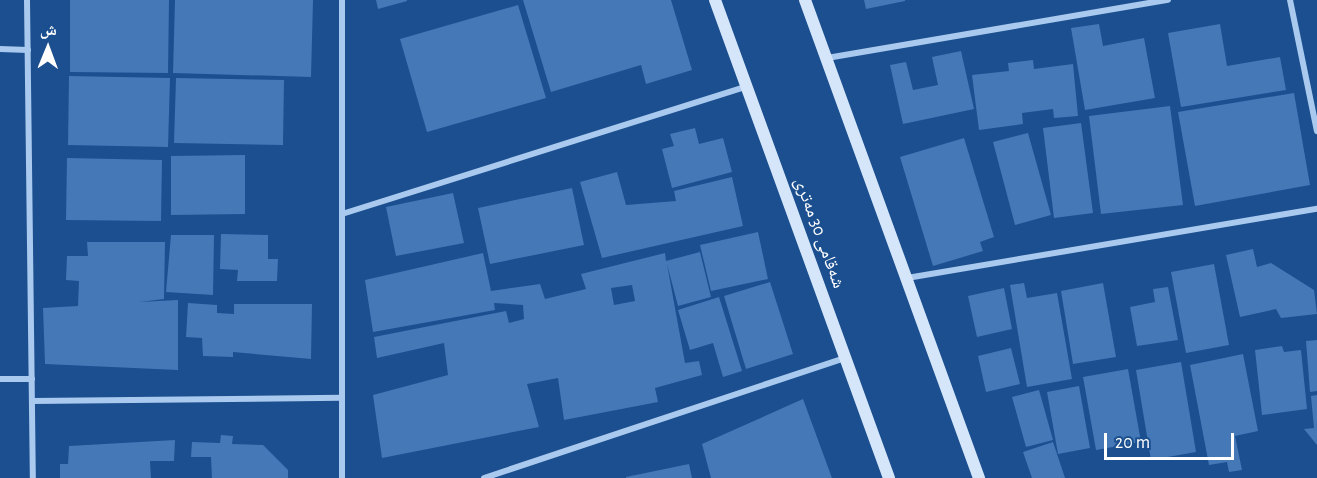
<!DOCTYPE html>
<meta charset="utf-8">
<style>
body{margin:0}
#map{position:relative;width:1317px;height:478px;overflow:hidden;background:#1b4f8f;font-family:"Alegreya Sans","Noto Naskh Arabic",sans-serif}
div>[style]{position:absolute}
.building>*{inset:0;background:#4478b7}
.street>*{height:6px;margin:-3px;padding:0 3px;transform-origin:3px;border-radius:3px;background:#a9c9ee}
.secondary>*{height:12px;margin:-6px;padding:0 6px;transform-origin:6px;border-radius:6px;background:#d6e6fa}
span{translate:-50% -50%;white-space:nowrap;text-align:center;line-height:1.15;-webkit-text-stroke:4.5px #1b4f8f;paint-order:stroke}
.street-label{font-size:18px;color:#fff}
.north{position:absolute;left:18px;top:18px;width:60px;height:60px;-webkit-text-stroke:4px #1b4f8f;paint-order:stroke;rotate:1deg;font-size:16px;font-weight:700;line-height:24px;text-align:center;color:#fff}
.north::after{content:'';display:block;margin:auto;width:21px;height:27px;background:#fff;clip-path:polygon(50% 0,100% 100%,50% 72%,0 100%)}
.scale{position:absolute;left:1104px;top:433px;width:130px;height:27px;box-sizing:border-box;border:3px solid #fff;border-top:0;padding-left:8px;font-size:18px;line-height:21px;white-space:nowrap;color:#fff;-webkit-text-stroke:4px #1b4f8f;paint-order:stroke}
</style>
<div id="map">
<div class="building">
<i style="clip-path:polygon(70px 0,169px 0,168px 73px,70px 72px)"></i>
<i style="clip-path:polygon(175px 0,313px 0,311px 77px,173px 73px)"></i>
<i style="clip-path:polygon(376px 0,407px 0,407px 1px,378px 9px)"></i>
<i style="clip-path:polygon(523px 0,671px 0,692px 70px,646px 84px,641px 65px,551px 92px)"></i>
<i style="clip-path:polygon(864px 0,905px 0,905px 1px,866px 9px)"></i>
<i style="clip-path:polygon(518px 5px,546px 98px,427px 132px,400px 39px)"></i>
<i style="clip-path:polygon(1099px 24px,1103px 46px,1144px 38px,1155px 98px,1085px 110px,1071px 28px)"></i>
<i style="clip-path:polygon(1220px 24px,1227px 66px,1280px 57px,1286px 90px,1181px 107px,1168px 33px)"></i>
<i style="clip-path:polygon(961px 51px,974px 109px,903px 124px,890px 65px,906px 62px,913px 90px,938px 85px,932px 57px)"></i>
<i style="clip-path:polygon(1033px 60px,1034px 69px,1073px 64px,1078px 116px,1054px 118px,1053px 109px,1022px 113px,1023px 124px,979px 130px,972px 75px,1009px 71px,1008px 63px)"></i>
<i style="clip-path:polygon(69px 76px,170px 78px,168px 147px,68px 145px)"></i>
<i style="clip-path:polygon(176px 78px,284px 80px,283px 145px,174px 143px)"></i>
<i style="clip-path:polygon(1294px 93px,1310px 185px,1195px 206px,1178px 112px)"></i>
<i style="clip-path:polygon(1170px 106px,1183px 205px,1101px 214px,1089px 116px)"></i>
<i style="clip-path:polygon(1081px 123px,1093px 213px,1054px 218px,1043px 128px)"></i>
<i style="clip-path:polygon(695px 128px,699px 144px,723px 138px,732px 172px,672px 188px,662px 149px,674px 146px,670px 134px)"></i>
<i style="clip-path:polygon(1028px 133px,1051px 215px,1015px 225px,993px 142px)"></i>
<i style="clip-path:polygon(964px 138px,994px 237px,980px 242px,983px 251px,933px 266px,900px 157px)"></i>
<i style="clip-path:polygon(245px 155px,245px 214px,171px 215px,171px 156px)"></i>
<i style="clip-path:polygon(67px 158px,162px 160px,161px 221px,66px 220px)"></i>
<i style="clip-path:polygon(617px 172px,626px 205px,676px 201px,674px 191px,732px 177px,743px 226px,602px 258px,580px 182px)"></i>
<i style="clip-path:polygon(572px 188px,584px 245px,490px 264px,478px 208px)"></i>
<i style="clip-path:polygon(453px 193px,464px 243px,396px 256px,386px 207px)"></i>
<i style="clip-path:polygon(758px 232px,768px 279px,711px 291px,700px 245px)"></i>
<i style="clip-path:polygon(221px 234px,268px 235px,268px 259px,278px 259px,277px 281px,237px 281px,238px 270px,220px 269px)"></i>
<i style="clip-path:polygon(171px 235px,214px 235px,213px 295px,166px 292px)"></i>
<i style="clip-path:polygon(87px 242px,165px 242px,164px 299px,139px 302px,178px 300px,178px 370px,45px 364px,43px 308px,78px 306px,79px 281px,66px 280px,67px 256px,88px 256px)"></i>
<i style="clip-path:polygon(1253px 249px,1257px 267px,1271px 263px,1314px 290px,1317px 314px,1281px 318px,1276px 309px,1240px 317px,1226px 255px)"></i>
<i style="clip-path:polygon(evenodd,700px 252px,711px 297px,678px 306px,667px 264px,685px 363px,699px 361px,702px 375px,655px 388px,658px 402px,564px 420px,558px 378px,527px 384px,539px 427px,382px 458px,373px 395px,448px 375px,444px 343px,377px 358px,374px 337px,506px 311px,509px 323px,524px 319px,523px 305px,494px 303px,495px 310px,373px 332px,365px 280px,483px 253px,491px 291px,540px 284px,545px 299px,586px 289px,581px 274px,665px 253px,666px 261px,700px 252px,632px 285px,635px 301px,614px 305px,611px 288px,632px 285px)"></i>
<i style="clip-path:polygon(1214px 264px,1229px 345px,1186px 353px,1171px 272px)"></i>
<i style="clip-path:polygon(770px 282px,793px 354px,746px 369px,724px 296px)"></i>
<i style="clip-path:polygon(1024px 283px,1027px 298px,1057px 293px,1072px 379px,1027px 387px,1010px 285px)"></i>
<i style="clip-path:polygon(1103px 283px,1116px 357px,1073px 364px,1061px 291px)"></i>
<i style="clip-path:polygon(1168px 287px,1178px 340px,1137px 346px,1130px 307px,1155px 302px,1153px 289px)"></i>
<i style="clip-path:polygon(1004px 288px,1012px 329px,977px 337px,968px 296px)"></i>
<i style="clip-path:polygon(719px 297px,742px 371px,723px 377px,713px 343px,690px 350px,678px 310px)"></i>
<i style="clip-path:polygon(188px 303px,217px 305px,217px 313px,234px 314px,234px 304px,312px 304px,311px 359px,233px 352px,233px 357px,203px 356px,202px 338px,186px 337px)"></i>
<i style="clip-path:polygon(1317px 340px,1317px 391px,1310px 392px,1306px 341px)"></i>
<i style="clip-path:polygon(1282px 346px,1284px 352px,1301px 350px,1307px 409px,1262px 415px,1255px 350px)"></i>
<i style="clip-path:polygon(1011px 348px,1020px 384px,986px 392px,978px 356px)"></i>
<i style="clip-path:polygon(1243px 354px,1258px 431px,1235px 436px,1242px 470px,1229px 472px,1227px 462px,1209px 465px,1190px 365px)"></i>
<i style="clip-path:polygon(1181px 362px,1196px 452px,1151px 460px,1136px 370px)"></i>
<i style="clip-path:polygon(1128px 369px,1141px 442px,1096px 450px,1083px 377px)"></i>
<i style="clip-path:polygon(1079px 386px,1090px 448px,1058px 454px,1047px 392px)"></i>
<i style="clip-path:polygon(1039px 390px,1053px 440px,1026px 447px,1012px 397px)"></i>
<i style="clip-path:polygon(1317px 395px,1317px 445px,1304px 429px,1314px 428px,1311px 396px)"></i>
<i style="clip-path:polygon(803px 399px,832px 478px,711px 478px,702px 444px)"></i>
<i style="clip-path:polygon(221px 435px,233px 436px,232px 444px,263px 445px,288px 470px,288px 478px,212px 478px,211px 457px,191px 457px,192px 442px,220px 443px)"></i>
<i style="clip-path:polygon(175px 440px,174px 461px,150px 461px,151px 478px,60px 478px,60px 464px,68px 464px,69px 446px)"></i>
<i style="clip-path:polygon(1053px 442px,1065px 478px,1032px 478px,1023px 452px)"></i>
<i style="clip-path:polygon(689px 464px,692px 478px,626px 478px,626px 477px)"></i>
</div>
<div class="street">
<i style="left:27px;top:0;width:478px;rotate:89.3deg"></i>
<i style="left:1290px;top:0;width:134px;rotate:78.4deg"></i>
<i style="left:0;top:49px;width:28px;rotate:2deg"></i>
<i style="left:827px;top:58px;width:346px;rotate:-9.7deg"></i>
<i style="left:342px;top:214px;width:423px;rotate:-17.5deg"></i>
<i style="left:907px;top:278px;width:416px;rotate:-9.6deg"></i>
<i style="left:0;top:379px;width:32px"></i>
<i style="left:32px;top:401px;width:310px;rotate:-0.6deg"></i>
<i style="left:342px;top:478px;width:478px;rotate:-90deg"></i>
<i style="left:484px;top:478px;width:380px;rotate:-18.4deg"></i>
</div>
<div class="secondary">
<i style="left:715px;top:0;width:509px;rotate:70deg"></i>
<i style="left:805px;top:0;width:509px;rotate:70deg"></i>
</div>
<div class="street-label">
<span style="left:819px;top:233px;rotate:70deg">شەقامی 30 مەتری</span>
</div>
<div class="north">ش</div>
<div class="scale">20 m</div>
</div>
